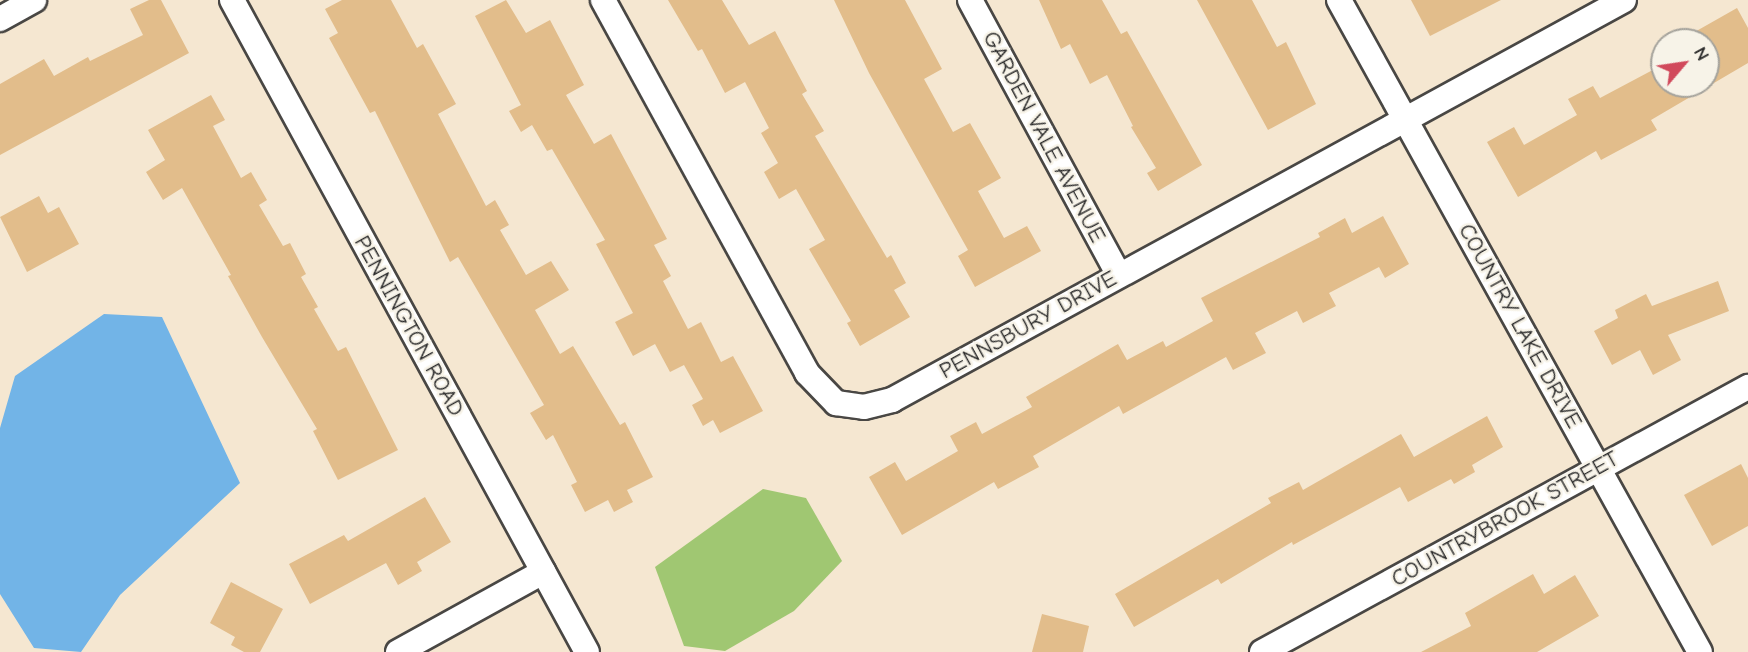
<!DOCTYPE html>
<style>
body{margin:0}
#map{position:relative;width:1748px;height:652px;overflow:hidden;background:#f5e7d1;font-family:"Comic Neue",sans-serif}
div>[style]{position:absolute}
.green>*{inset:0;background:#a0c772}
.water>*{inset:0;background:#72b4e7}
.building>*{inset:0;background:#e2bd8b}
.roads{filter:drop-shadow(2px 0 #494744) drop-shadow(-2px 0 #494744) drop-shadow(0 2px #494744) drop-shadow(0 -2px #494744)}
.street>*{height:24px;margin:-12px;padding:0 12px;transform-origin:12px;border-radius:12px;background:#fff}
span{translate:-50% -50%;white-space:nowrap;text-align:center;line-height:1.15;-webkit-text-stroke:5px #f7f3e8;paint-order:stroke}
.street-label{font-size:23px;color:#2b2b2b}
.north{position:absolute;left:1650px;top:28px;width:70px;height:70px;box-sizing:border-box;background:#f7f3e8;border:2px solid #a5a39c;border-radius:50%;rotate:61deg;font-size:19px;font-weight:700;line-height:28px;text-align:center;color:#2b2b2b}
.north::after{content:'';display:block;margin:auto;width:24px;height:32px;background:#d1495b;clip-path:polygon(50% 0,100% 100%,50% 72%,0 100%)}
</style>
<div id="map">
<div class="green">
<i style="clip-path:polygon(763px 489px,806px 498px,842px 561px,794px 611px,725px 651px,684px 646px,655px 567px)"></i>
</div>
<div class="water">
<i style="clip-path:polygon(104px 314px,162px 317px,240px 483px,120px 595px,81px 652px,34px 648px,0 594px,0 428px,15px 376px)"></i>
</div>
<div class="building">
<i style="clip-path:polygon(149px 0,161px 0,189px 53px,0 155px,0 84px,44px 59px,54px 76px,88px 57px,90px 61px,143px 35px,130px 9px)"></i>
<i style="clip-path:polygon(342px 0,391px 0,417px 48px,423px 44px,456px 104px,438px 114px,486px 206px,495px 200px,509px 225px,500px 230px,526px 275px,551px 261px,569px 290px,535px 310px,560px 354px,573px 346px,620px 425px,625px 422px,653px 477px,627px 490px,633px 502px,614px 512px,608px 500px,585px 512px,571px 485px,577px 482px,553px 435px,546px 440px,530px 413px,544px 405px,458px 257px,450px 262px,375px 111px,370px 113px,329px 38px,338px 33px,325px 9px)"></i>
<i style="clip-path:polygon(506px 0,526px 33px,550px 20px,584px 85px,566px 95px,594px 144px,611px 134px,667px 239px,654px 245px,671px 276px,663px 281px,688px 329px,701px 322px,721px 362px,733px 356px,763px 411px,720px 433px,713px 420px,703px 426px,692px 405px,703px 399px,684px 365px,670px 372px,655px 344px,633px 356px,615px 322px,633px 313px,596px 244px,605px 240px,552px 149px,547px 151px,532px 125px,521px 132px,509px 111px,521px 105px,475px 16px)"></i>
<i style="clip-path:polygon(668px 0,722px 0,749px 45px,775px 31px,807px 91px,802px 94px,824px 131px,815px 136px,887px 258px,891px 255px,906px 283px,894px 290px,910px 317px,860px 346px,847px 323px,851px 321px,809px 249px,825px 240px,796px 189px,779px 199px,764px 172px,778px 163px,761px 133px,769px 128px,745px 82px,725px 93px,702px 49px,698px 51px)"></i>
<i style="clip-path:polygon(834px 0,905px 0,942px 69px,924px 79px,953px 132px,970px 123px,1001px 178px,978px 191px,1004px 238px,1027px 226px,1041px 251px,975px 287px,958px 256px,968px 250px,869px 73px)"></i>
<i style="clip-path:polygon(1039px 0,1102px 0,1121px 34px,1127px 31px,1202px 165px,1158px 191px,1147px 173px,1156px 168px,1131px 127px,1133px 126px,1107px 75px,1090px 84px,1070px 44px,1061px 49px)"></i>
<i style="clip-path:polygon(1197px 0,1252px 0,1277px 47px,1286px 42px,1316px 104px,1268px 130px)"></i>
<i style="clip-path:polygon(1411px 0,1501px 0,1430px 36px)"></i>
<i style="clip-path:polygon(1737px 8px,1748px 28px,1748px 63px,1651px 120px,1657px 130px,1601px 160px,1596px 151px,1518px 197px,1487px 142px,1514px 127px,1524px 145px,1577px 115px,1568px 99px,1593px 86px,1600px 98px,1664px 64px,1664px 84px,1706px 84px,1706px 42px,1677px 42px)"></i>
<i style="clip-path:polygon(211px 95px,225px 120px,213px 126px,241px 178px,251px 172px,267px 200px,259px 205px,283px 246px,290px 243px,306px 274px,301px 277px,318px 307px,314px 309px,338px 351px,346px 347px,398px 450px,338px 480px,313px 431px,317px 429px,262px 337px,228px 276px,231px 275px,182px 188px,163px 200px,146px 172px,165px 160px,148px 130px)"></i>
<i style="clip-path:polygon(39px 196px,48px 213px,59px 207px,79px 244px,27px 272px,0 217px)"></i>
<i style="clip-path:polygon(1383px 216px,1409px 264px,1385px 278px,1379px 267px,1329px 293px,1336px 306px,1303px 323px,1297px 311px,1255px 333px,1266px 353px,1233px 370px,1226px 357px,1123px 414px,1119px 406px,1033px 456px,1039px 467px,998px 489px,994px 482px,902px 535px,869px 477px,895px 462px,906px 481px,958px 451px,950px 436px,976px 422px,982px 434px,1032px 407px,1026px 397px,1118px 344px,1127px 360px,1163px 341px,1166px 347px,1213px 321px,1201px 298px,1320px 237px,1318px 233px,1345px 218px,1352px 233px)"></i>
<i style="clip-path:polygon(1718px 281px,1729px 311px,1668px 335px,1681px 360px,1653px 375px,1640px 350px,1612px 365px,1594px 331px,1618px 318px,1615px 310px,1646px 294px,1652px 306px)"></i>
<i style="clip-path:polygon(1487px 416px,1503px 447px,1472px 465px,1475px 472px,1454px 484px,1451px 479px,1408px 502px,1400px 487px,1293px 545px,1292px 542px,1221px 584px,1218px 579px,1134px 627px,1115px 594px,1271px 503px,1268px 498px,1299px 482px,1303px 490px,1401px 434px,1414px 457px)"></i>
<i style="clip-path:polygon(1741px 464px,1748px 478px,1748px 526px,1712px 546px,1684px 495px)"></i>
<i style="clip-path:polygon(425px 497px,451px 542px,417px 562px,422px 571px,398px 585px,386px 563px,310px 604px,289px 564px,344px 535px,348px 541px)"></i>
<i style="clip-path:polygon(1533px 574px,1544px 594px,1575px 575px,1599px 616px,1537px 652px,1421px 652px,1471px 626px,1465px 613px)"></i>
<i style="clip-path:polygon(231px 582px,283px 609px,260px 652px,244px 652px,231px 645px,235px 637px,210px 623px)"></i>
<i style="clip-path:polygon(1042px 614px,1089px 626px,1083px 652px,1032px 652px)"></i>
</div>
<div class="roads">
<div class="street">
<i style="left:232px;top:0;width:742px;rotate:61.43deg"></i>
<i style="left:603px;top:0;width:425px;rotate:61.3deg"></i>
<i style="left:807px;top:373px;width:42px;rotate:46deg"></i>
<i style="left:836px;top:403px;width:28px;rotate:8deg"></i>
<i style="left:864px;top:407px;width:29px;rotate:-14deg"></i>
<i style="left:892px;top:400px;width:834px;rotate:-28.65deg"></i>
<i style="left:970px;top:0;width:313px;rotate:61.6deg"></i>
<i style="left:1339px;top:0;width:745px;rotate:61.03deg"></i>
<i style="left:0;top:19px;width:39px;rotate:-29deg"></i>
<i style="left:398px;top:652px;width:166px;rotate:-28.9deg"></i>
<i style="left:1262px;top:652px;width:554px;rotate:-28.6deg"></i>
</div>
</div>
<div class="street-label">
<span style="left:1044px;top:137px;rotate:62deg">GARDEN VALE AVENUE</span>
<span style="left:1028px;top:325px;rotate:-29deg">PENNSBURY DRIVE</span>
<span style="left:409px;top:326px;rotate:61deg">PENNINGTON ROAD</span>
<span style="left:1520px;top:326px;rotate:61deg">COUNTRY LAKE DRIVE</span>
<span style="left:1505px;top:519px;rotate:-29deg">COUNTRYBROOK STREET</span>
</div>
<div class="north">N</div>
</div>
